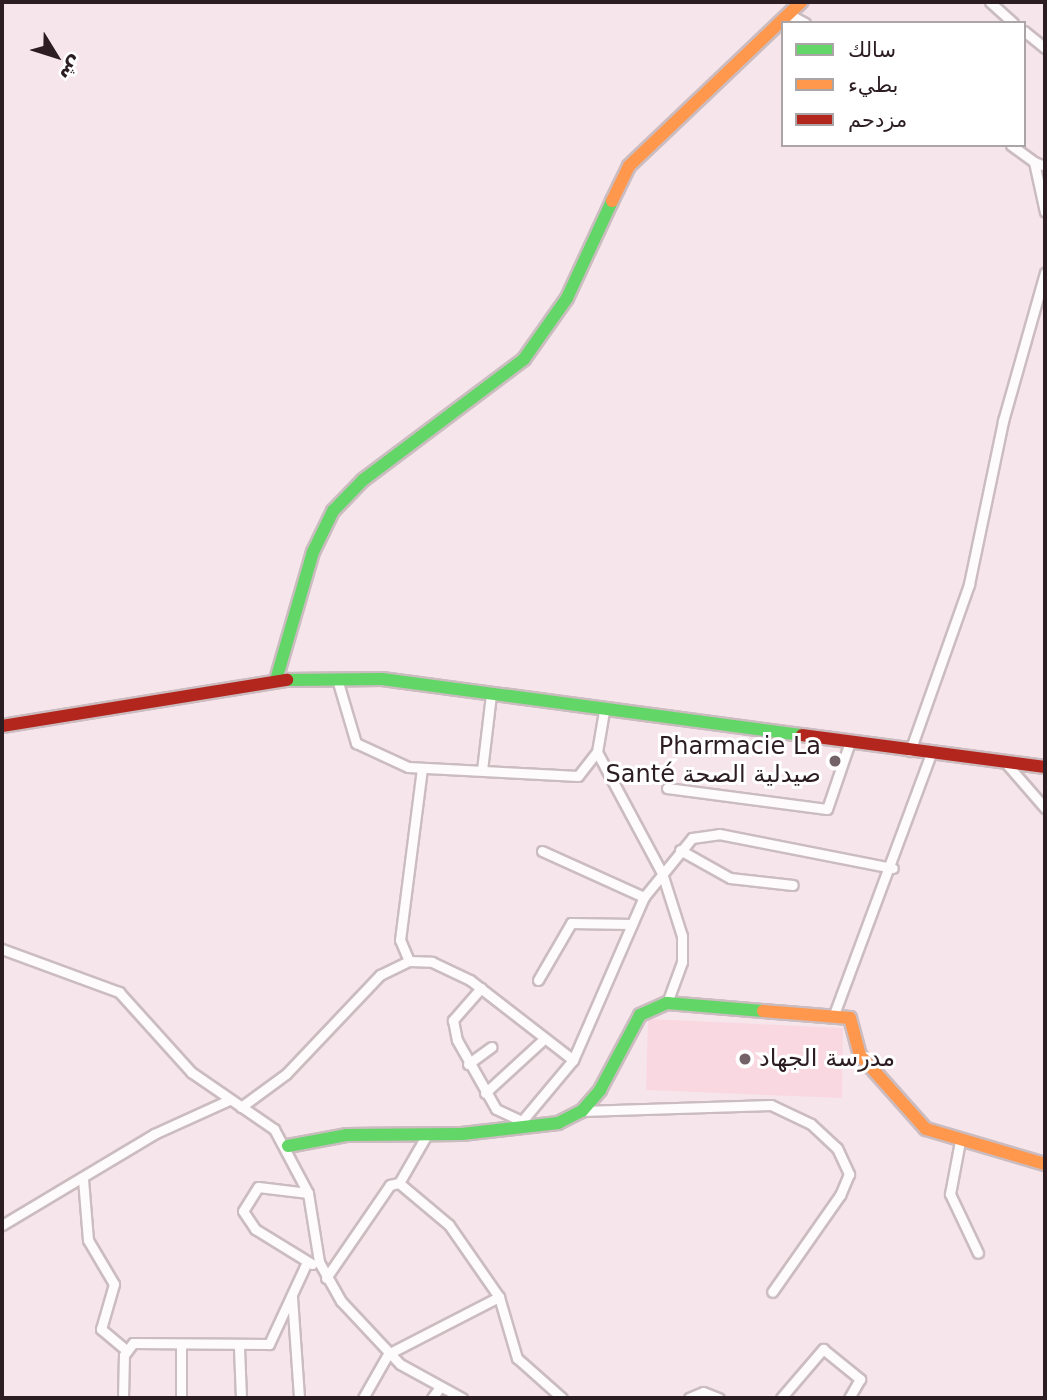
<!DOCTYPE html>
<meta charset="utf-8">
<style>
body{margin:0}
#map{position:relative;width:1047px;height:1400px;overflow:hidden;background:#f6e5ea;font-family:"DejaVu Sans",Vazirmatn,sans-serif}
div>[style]{position:absolute}
.built>*{inset:0;background:#fad8e2}
.roads{filter:drop-shadow(2px 0 #cbbcc0) drop-shadow(-2px 0 #cbbcc0) drop-shadow(0 2px #cbbcc0) drop-shadow(0 -2px #cbbcc0)}
.street>*{height:9px;margin:-4.5px;padding:0 4.5px;transform-origin:4.5px;border-radius:4.5px;background:#fefbfc}
.fast>*{height:12px;margin:-6px;padding:0 6px;transform-origin:6px;border-radius:6px;background:#63d668}
.slow>*{height:12px;margin:-6px;padding:0 6px;transform-origin:6px;border-radius:6px;background:#ff974d}
.jam>*{height:12px;margin:-6px;padding:0 6px;transform-origin:6px;border-radius:6px;background:#b3261e}
.dots>*{width:19px;height:19px;translate:-50% -50%;box-sizing:border-box;border:4px solid #fff;border-radius:50%}
span{translate:-50% -50%;white-space:nowrap;text-align:center;line-height:1.15;-webkit-text-stroke:6px #fff;paint-order:stroke}
.poi-label{font-size:24px;color:#2c1d22}
.right{translate:-100% -50%;text-align:right}
.left{translate:0 -50%;text-align:left}
.frame{position:absolute;inset:0;border:4px solid #2c1d22;pointer-events:none}
.legend{position:absolute;left:781px;top:21px;width:245px;height:126px;box-sizing:border-box;background:#fff;border:2px solid #aba5a7;margin:0;padding:9px 12px;list-style:none;font-size:21px;color:#2c1d22}
.legend li{display:flex;align-items:center;gap:14px;height:35px}
.legend b{width:35px;border:2px solid #aba5a7}
.north{position:absolute;left:21px;top:21px;width:70px;height:70px;-webkit-text-stroke:5px #fff;paint-order:stroke;rotate:128deg;font-size:19px;font-weight:700;line-height:28px;text-align:center;color:#2c1d22}
.north::after{content:'';display:block;margin:auto;width:24px;height:32px;background:#2c1d22;clip-path:polygon(50% 0,100% 100%,50% 72%,0 100%)}
</style>
<div id="map">
<div class="built">
<i style="clip-path:polygon(648px 1019px,843px 1028px,842px 1098px,646px 1090px)"></i>
</div>
<div class="roads">
<div class="street">
<i style="left:990px;top:2px;width:31px;rotate:42deg"></i>
<i style="left:790px;top:15px;width:17px;rotate:28deg"></i>
<i style="left:1024px;top:31px;width:27px;rotate:39deg"></i>
<i style="left:1011px;top:145px;width:29px;rotate:36deg"></i>
<i style="left:1034px;top:162px;width:51px;rotate:77.6deg"></i>
<i style="left:1034px;top:162px;width:12px;rotate:20deg"></i>
<i style="left:337px;top:679px;width:67px;rotate:73.5deg"></i>
<i style="left:356px;top:743px;width:57px;rotate:24.8deg"></i>
<i style="left:408px;top:767px;width:170px;rotate:3deg"></i>
<i style="left:578px;top:776px;width:31px;rotate:-52deg"></i>
<i style="left:597px;top:752px;width:42px;rotate:-80.3deg"></i>
<i style="left:910px;top:751px;width:177px;rotate:-70.5deg"></i>
<i style="left:969px;top:584px;width:167px;rotate:-78.2deg"></i>
<i style="left:1003px;top:421px;width:154px;rotate:-74.2deg"></i>
<i style="left:597px;top:752px;width:137px;rotate:61.8deg"></i>
<i style="left:662px;top:873px;width:66px;rotate:72.4deg"></i>
<i style="left:682px;top:936px;width:26px;rotate:90deg"></i>
<i style="left:682px;top:962px;width:44px;rotate:110.1deg"></i>
<i style="left:1005px;top:762px;width:61px;rotate:49deg"></i>
<i style="left:482px;top:770px;width:76px;rotate:-83.2deg"></i>
<i style="left:667px;top:788px;width:161px;rotate:7.5deg"></i>
<i style="left:827px;top:809px;width:71px;rotate:-71.1deg"></i>
<i style="left:680px;top:850px;width:57px;rotate:29.2deg"></i>
<i style="left:730px;top:878px;width:63px;rotate:6.3deg"></i>
<i style="left:542px;top:851px;width:112px;rotate:24.3deg"></i>
<i style="left:2px;top:949px;width:125px;rotate:20.2deg"></i>
<i style="left:119px;top:992px;width:108px;rotate:48deg"></i>
<i style="left:191px;top:1072px;width:101px;rotate:34.5deg"></i>
<i style="left:274px;top:1129px;width:72px;rotate:62deg"></i>
<i style="left:308px;top:1193px;width:70px;rotate:80.9deg"></i>
<i style="left:319px;top:1262px;width:45px;rotate:60.6deg"></i>
<i style="left:341px;top:1301px;width:86px;rotate:46.9deg"></i>
<i style="left:400px;top:1364px;width:71px;rotate:28.7deg"></i>
<i style="left:409px;top:961px;width:23px;rotate:-113deg"></i>
<i style="left:400px;top:940px;width:173px;rotate:-82.7deg"></i>
<i style="left:538px;top:980px;width:66px;rotate:-59.9deg"></i>
<i style="left:571px;top:923px;width:61px;rotate:0.9deg"></i>
<i style="left:481px;top:988px;width:43px;rotate:131.2deg"></i>
<i style="left:453px;top:1020px;width:20px;rotate:79deg"></i>
<i style="left:457px;top:1040px;width:79px;rotate:60.5deg"></i>
<i style="left:496px;top:1109px;width:29px;rotate:25deg"></i>
<i style="left:522px;top:1121px;width:80px;rotate:-50.1deg"></i>
<i style="left:573px;top:1060px;width:178px;rotate:-66.5deg"></i>
<i style="left:644px;top:897px;width:76px;rotate:-50.9deg"></i>
<i style="left:692px;top:838px;width:27px;rotate:-8deg"></i>
<i style="left:719px;top:834px;width:177px;rotate:11.1deg"></i>
<i style="left:833px;top:1017px;width:281px;rotate:-69.6deg"></i>
<i style="left:468px;top:1064px;width:29px;rotate:-36deg"></i>
<i style="left:485px;top:1093px;width:81px;rotate:-42.5deg"></i>
<i style="left:241px;top:1107px;width:56px;rotate:-36.3deg"></i>
<i style="left:286px;top:1074px;width:137px;rotate:-46.5deg"></i>
<i style="left:380px;top:975px;width:32px;rotate:-26deg"></i>
<i style="left:409px;top:961px;width:23px;rotate:2deg"></i>
<i style="left:432px;top:962px;width:42px;rotate:25.3deg"></i>
<i style="left:470px;top:980px;width:130px;rotate:37.8deg"></i>
<i style="left:582px;top:1111px;width:189px;rotate:-1.8deg"></i>
<i style="left:771px;top:1105px;width:44px;rotate:25.4deg"></i>
<i style="left:811px;top:1124px;width:35px;rotate:43deg"></i>
<i style="left:837px;top:1148px;width:29px;rotate:65deg"></i>
<i style="left:849px;top:1174px;width:23px;rotate:113deg"></i>
<i style="left:840px;top:1195px;width:118px;rotate:125deg"></i>
<i style="left:960px;top:1141px;width:54px;rotate:100.7deg"></i>
<i style="left:950px;top:1194px;width:65px;rotate:64.6deg"></i>
<i style="left:83px;top:1179px;width:61px;rotate:85.3deg"></i>
<i style="left:88px;top:1240px;width:51px;rotate:59.4deg"></i>
<i style="left:114px;top:1284px;width:47px;rotate:106.1deg"></i>
<i style="left:101px;top:1329px;width:33px;rotate:40deg"></i>
<i style="left:399px;top:1183px;width:54px;rotate:-60.1deg"></i>
<i style="left:308px;top:1193px;width:50px;rotate:-173.2deg"></i>
<i style="left:258px;top:1187px;width:28px;rotate:122deg"></i>
<i style="left:243px;top:1211px;width:22px;rotate:56deg"></i>
<i style="left:255px;top:1229px;width:67px;rotate:31.6deg"></i>
<i style="left:2px;top:1225px;width:177px;rotate:-30.9deg"></i>
<i style="left:154px;top:1134px;width:82px;rotate:-24.4deg"></i>
<i style="left:326px;top:1278px;width:113px;rotate:-55.5deg"></i>
<i style="left:390px;top:1185px;width:9px;rotate:-13deg"></i>
<i style="left:399px;top:1183px;width:65px;rotate:40deg"></i>
<i style="left:449px;top:1225px;width:88px;rotate:55.2deg"></i>
<i style="left:499px;top:1297px;width:64px;rotate:73.6deg"></i>
<i style="left:517px;top:1358px;width:60px;rotate:41.6deg"></i>
<i style="left:292px;top:1297px;width:101px;rotate:86deg"></i>
<i style="left:181px;top:1345px;width:53px;rotate:90deg"></i>
<i style="left:239px;top:1348px;width:50px;rotate:87.7deg"></i>
<i style="left:123px;top:1398px;width:43px;rotate:-88.7deg"></i>
<i style="left:124px;top:1355px;width:15px;rotate:-53deg"></i>
<i style="left:133px;top:1343px;width:136px;rotate:0.4deg"></i>
<i style="left:269px;top:1344px;width:88px;rotate:-65.2deg"></i>
<i style="left:363px;top:1398px;width:51px;rotate:-60.4deg"></i>
<i style="left:388px;top:1354px;width:125px;rotate:-27.2deg"></i>
<i style="left:432px;top:1398px;width:14px;rotate:-54deg"></i>
<i style="left:689px;top:1398px;width:15px;rotate:-23deg"></i>
<i style="left:703px;top:1392px;width:17px;rotate:21deg"></i>
<i style="left:781px;top:1398px;width:65px;rotate:-49.4deg"></i>
<i style="left:823px;top:1349px;width:48px;rotate:39deg"></i>
<i style="left:860px;top:1379px;width:22px;rotate:120deg"></i>
</div>
<div class="fast">
<i style="left:276px;top:680px;width:133px;rotate:-73.9deg"></i>
<i style="left:313px;top:552px;width:46px;rotate:-64deg"></i>
<i style="left:333px;top:511px;width:43px;rotate:-45.9deg"></i>
<i style="left:363px;top:480px;width:201px;rotate:-36.9deg"></i>
<i style="left:524px;top:359px;width:75px;rotate:-54.8deg"></i>
<i style="left:567px;top:298px;width:107px;rotate:-65.1deg"></i>
<i style="left:287px;top:680px;width:95px;rotate:-0.6deg"></i>
<i style="left:382px;top:679px;width:424px;rotate:7.6deg"></i>
<i style="left:288px;top:1146px;width:59px;rotate:-10.7deg"></i>
<i style="left:346px;top:1135px;width:116px;rotate:-0.5deg"></i>
<i style="left:462px;top:1134px;width:97px;rotate:-6.5deg"></i>
<i style="left:558px;top:1123px;width:27px;rotate:-27deg"></i>
<i style="left:582px;top:1111px;width:28px;rotate:-49deg"></i>
<i style="left:600px;top:1090px;width:85px;rotate:-61.9deg"></i>
<i style="left:640px;top:1015px;width:30px;rotate:-24deg"></i>
<i style="left:667px;top:1003px;width:96px;rotate:4.8deg"></i>
</div>
<div class="slow">
<i style="left:612px;top:201px;width:39px;rotate:-64deg"></i>
<i style="left:629px;top:166px;width:238px;rotate:-43.6deg"></i>
<i style="left:763px;top:1011px;width:87px;rotate:4.6deg"></i>
<i style="left:850px;top:1018px;width:38px;rotate:75deg"></i>
<i style="left:860px;top:1055px;width:99px;rotate:48.3deg"></i>
<i style="left:926px;top:1129px;width:124px;rotate:16.4deg"></i>
</div>
<div class="jam">
<i style="left:2px;top:726px;width:289px;rotate:-9.2deg"></i>
<i style="left:802px;top:735px;width:245px;rotate:7.5deg"></i>
</div>
</div>
<div class="dots">
<i style="left:835px;top:761px;background:#736368"></i>
<i style="left:745px;top:1059px;background:#736368"></i>
</div>
<div class="poi-label">
<span class="right" style="left:821px;top:761px">Pharmacie La<br>Santé صيدلية الصحة</span>
<span class="left" style="left:759px;top:1059px">مدرسة الجهاد</span>
</div>
<div class="frame"></div>
<ul class="legend">
<li><b style="height:9px;background:#63d668"></b>سالك</li>
<li><b style="height:9px;background:#ff974d"></b>بطيء</li>
<li><b style="height:9px;background:#b3261e"></b>مزدحم</li>
</ul>
<div class="north">ش</div>
</div>
